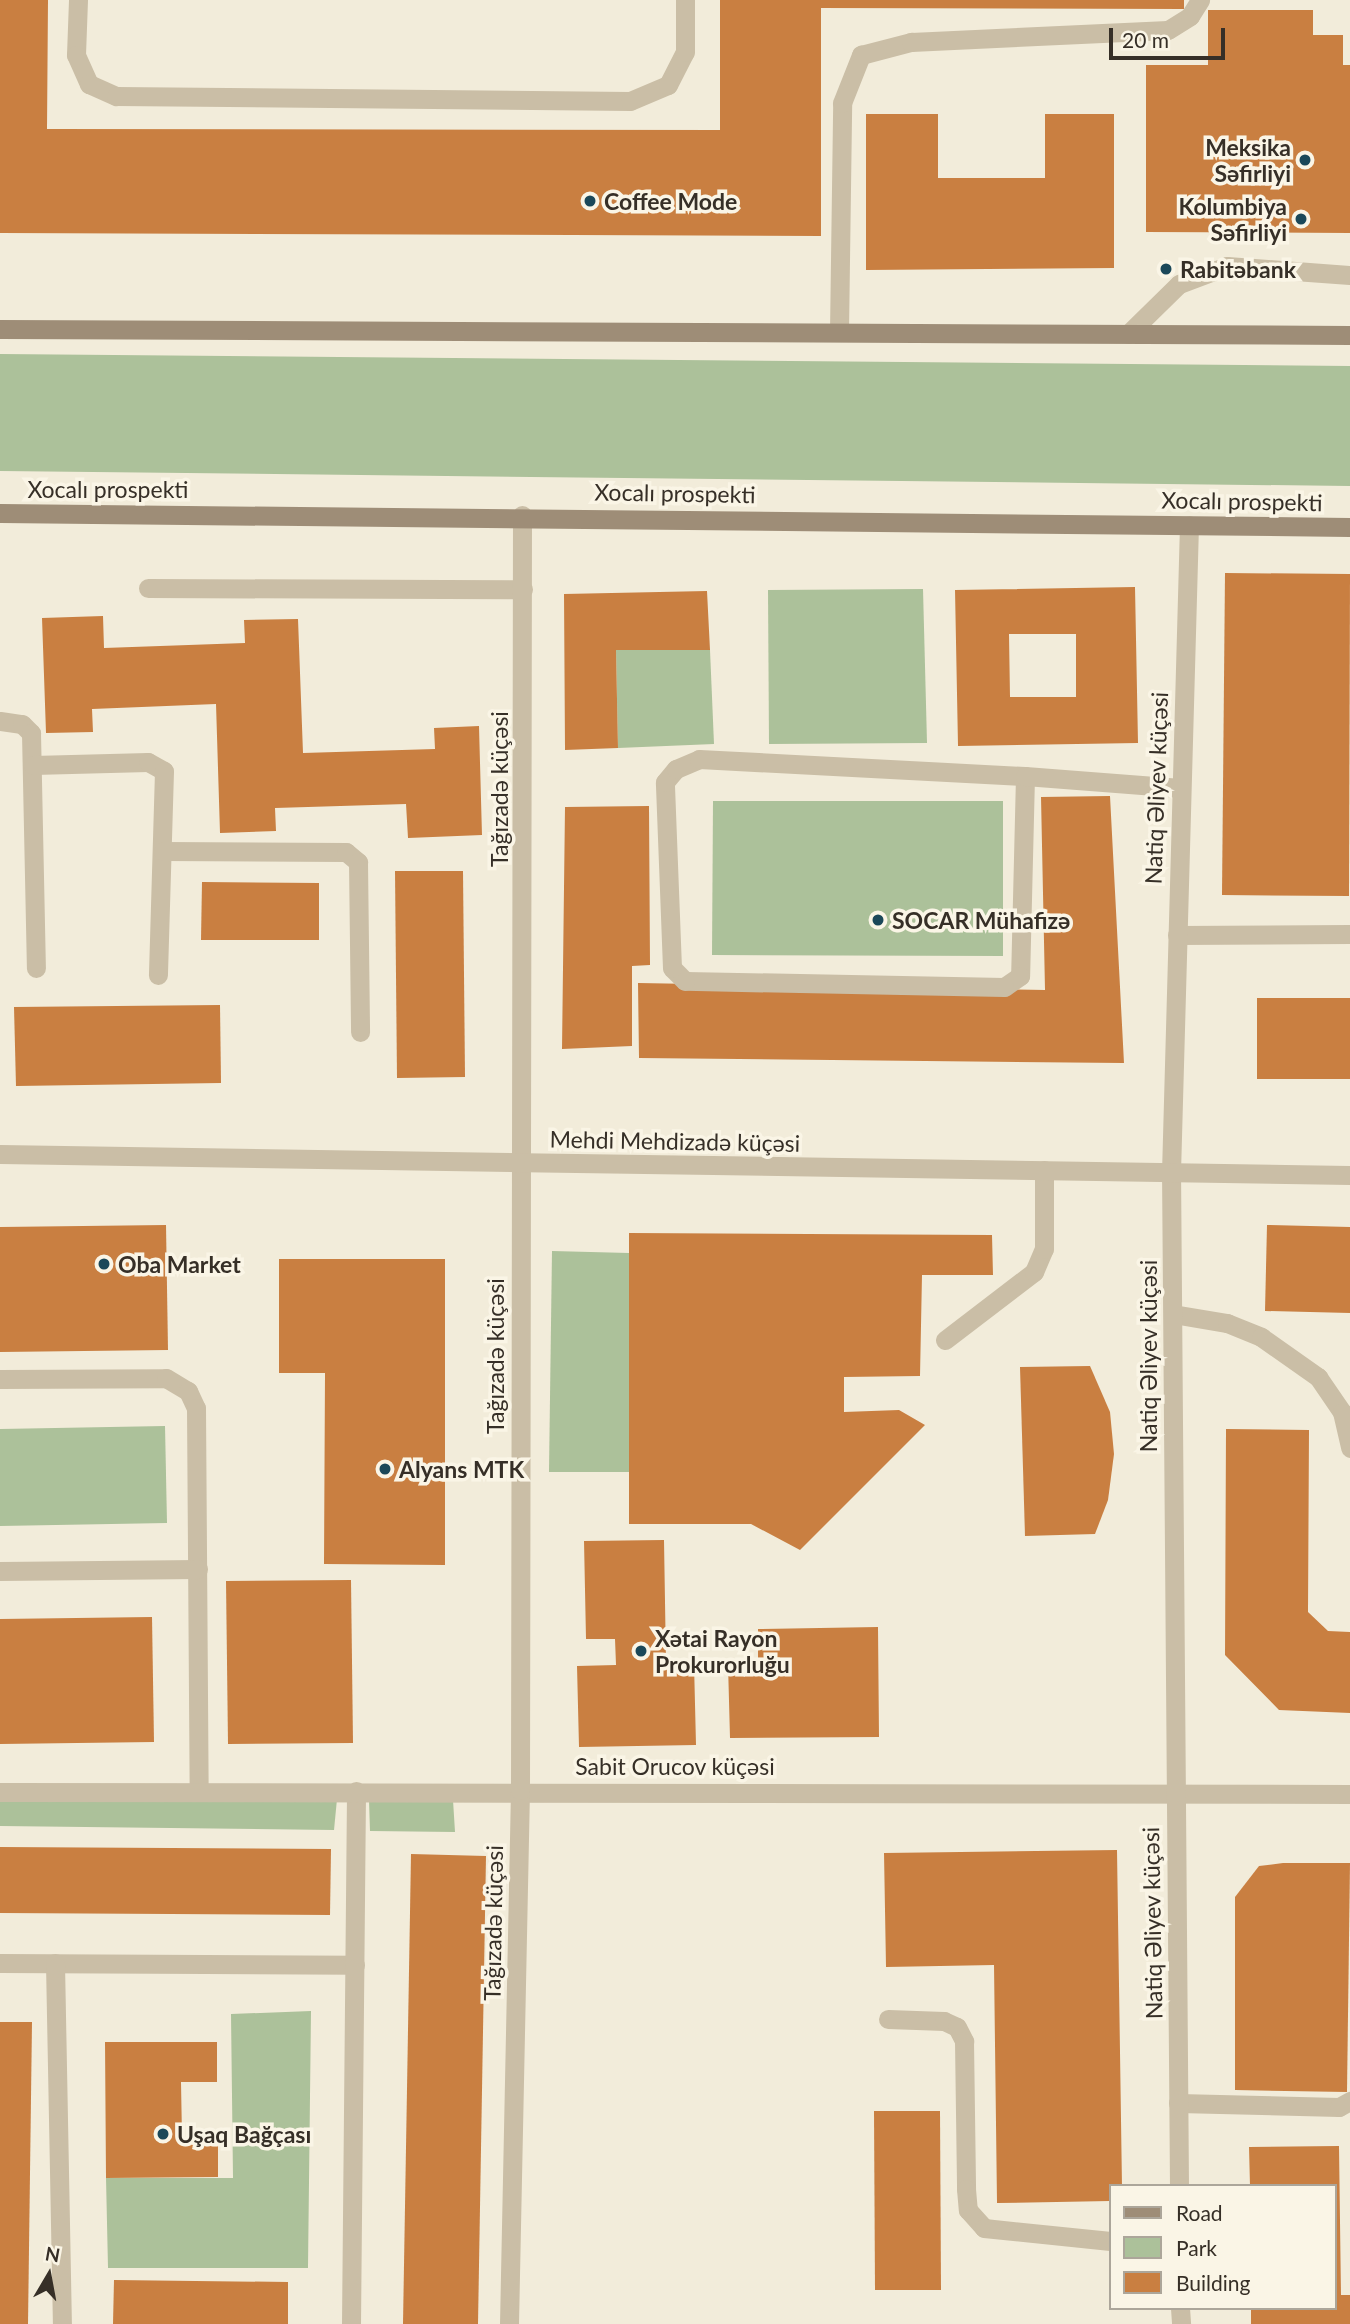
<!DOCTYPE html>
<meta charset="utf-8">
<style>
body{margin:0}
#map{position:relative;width:1350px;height:2324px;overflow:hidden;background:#f2ecda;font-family:Lato,sans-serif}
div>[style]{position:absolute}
.green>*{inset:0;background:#acc19a}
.building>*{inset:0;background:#c97f41}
.service>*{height:19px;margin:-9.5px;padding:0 9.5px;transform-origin:9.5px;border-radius:9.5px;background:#cabea6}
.minor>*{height:19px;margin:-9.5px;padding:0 9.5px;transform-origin:9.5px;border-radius:9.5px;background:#cabea6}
.tertiary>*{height:19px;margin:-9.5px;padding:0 9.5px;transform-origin:9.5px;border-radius:9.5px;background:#cabea6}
.secondary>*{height:19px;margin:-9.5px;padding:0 9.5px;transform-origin:9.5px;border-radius:9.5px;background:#9e8d77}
.dots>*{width:19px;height:19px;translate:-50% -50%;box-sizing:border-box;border:4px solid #faf5e6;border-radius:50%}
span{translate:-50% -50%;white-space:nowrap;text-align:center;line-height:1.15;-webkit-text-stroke:7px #faf5e6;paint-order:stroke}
.poi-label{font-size:23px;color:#362f27;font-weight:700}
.right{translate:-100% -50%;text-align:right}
.left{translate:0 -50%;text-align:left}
.street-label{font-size:23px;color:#362f27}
.legend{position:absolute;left:1109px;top:2184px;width:228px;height:126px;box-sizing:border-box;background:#faf5e6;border:2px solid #aca69a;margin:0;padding:9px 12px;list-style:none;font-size:21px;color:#362f27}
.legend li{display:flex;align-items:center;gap:14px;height:35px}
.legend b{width:35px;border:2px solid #aca69a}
.north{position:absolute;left:14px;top:2240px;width:70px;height:70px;-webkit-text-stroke:5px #faf5e6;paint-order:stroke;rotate:10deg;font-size:19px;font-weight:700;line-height:28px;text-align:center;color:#362f27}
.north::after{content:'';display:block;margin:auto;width:24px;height:32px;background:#362f27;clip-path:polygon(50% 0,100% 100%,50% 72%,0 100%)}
.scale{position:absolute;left:1109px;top:28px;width:116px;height:32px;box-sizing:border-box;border:4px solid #362f27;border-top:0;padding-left:9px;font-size:21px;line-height:24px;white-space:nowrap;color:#362f27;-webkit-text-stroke:5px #faf5e6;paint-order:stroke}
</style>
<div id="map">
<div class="green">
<i style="clip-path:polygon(0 354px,1350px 366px,1350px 486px,0 471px)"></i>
<i style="clip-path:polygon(923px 589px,927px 743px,769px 744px,768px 590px)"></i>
<i style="clip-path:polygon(616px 650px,710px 650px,714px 744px,618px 748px)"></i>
<i style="clip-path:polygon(713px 801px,1003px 801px,1003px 956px,712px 955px)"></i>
<i style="clip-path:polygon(552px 1251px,629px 1253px,629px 1472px,549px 1472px)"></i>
<i style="clip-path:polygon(165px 1426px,167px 1523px,0 1526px,0 1429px)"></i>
<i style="clip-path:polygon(337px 1799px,334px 1830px,0 1826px,0 1800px)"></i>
<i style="clip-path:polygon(369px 1800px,453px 1800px,455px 1832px,370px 1831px)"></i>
<i style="clip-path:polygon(311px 2011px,308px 2268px,108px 2268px,106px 2178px,233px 2178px,231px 2014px)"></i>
</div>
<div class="building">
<i style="clip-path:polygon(0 0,48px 0,47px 129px,720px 130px,720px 0,1184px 0,1184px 9px,821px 8px,821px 236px,0 233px)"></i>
<i style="clip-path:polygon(1208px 10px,1313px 10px,1313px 35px,1343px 35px,1343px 65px,1350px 65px,1350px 233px,1146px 232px,1146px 65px,1208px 65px)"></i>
<i style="clip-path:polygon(866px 114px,938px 114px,938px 178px,1045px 178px,1045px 114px,1114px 114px,1114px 268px,866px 270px)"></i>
<i style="clip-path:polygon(1225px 573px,1350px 574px,1349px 896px,1222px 895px)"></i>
<i style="clip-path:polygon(evenodd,1135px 587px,1138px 743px,958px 746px,955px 590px,1135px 587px,1009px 634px,1076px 634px,1076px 697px,1010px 697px,1009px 634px)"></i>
<i style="clip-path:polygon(707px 591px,710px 650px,616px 650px,618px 748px,565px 750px,564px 594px)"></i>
<i style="clip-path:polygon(103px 616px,104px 648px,245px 643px,244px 620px,298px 619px,303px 753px,435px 749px,434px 728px,479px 726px,482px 835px,408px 838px,406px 804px,275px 808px,276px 831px,220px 833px,216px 704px,92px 709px,93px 732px,46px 733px,42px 618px)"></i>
<i style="clip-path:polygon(1110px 796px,1124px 1063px,639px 1058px,638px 983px,1045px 990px,1041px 797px)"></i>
<i style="clip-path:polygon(649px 806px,650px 965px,632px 966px,632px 1046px,562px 1049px,565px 807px)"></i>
<i style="clip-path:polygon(395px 871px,463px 871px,465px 1077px,397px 1078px)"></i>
<i style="clip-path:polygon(202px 882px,319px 883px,319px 940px,201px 940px)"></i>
<i style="clip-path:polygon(1257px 998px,1350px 998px,1350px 1079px,1257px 1079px)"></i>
<i style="clip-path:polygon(220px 1005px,221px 1083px,16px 1086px,14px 1007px)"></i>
<i style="clip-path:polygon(166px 1225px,168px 1350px,0 1352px,0 1227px)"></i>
<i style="clip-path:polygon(1267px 1225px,1350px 1227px,1350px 1313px,1265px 1311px)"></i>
<i style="clip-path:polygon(629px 1233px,992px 1235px,993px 1275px,922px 1275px,920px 1376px,844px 1377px,844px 1412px,899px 1410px,925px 1425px,800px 1550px,751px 1524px,629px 1524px)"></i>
<i style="clip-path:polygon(279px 1259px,445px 1259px,445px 1565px,324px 1564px,325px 1373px,279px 1373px)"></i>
<i style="clip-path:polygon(1090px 1366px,1110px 1412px,1114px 1454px,1108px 1500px,1095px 1534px,1025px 1536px,1020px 1367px)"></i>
<i style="clip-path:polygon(1226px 1429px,1309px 1430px,1308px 1612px,1328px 1631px,1350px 1632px,1350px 1713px,1279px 1710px,1225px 1655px)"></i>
<i style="clip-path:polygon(664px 1540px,666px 1663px,694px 1663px,696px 1745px,579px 1747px,577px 1666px,616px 1665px,615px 1639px,586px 1639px,584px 1541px)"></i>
<i style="clip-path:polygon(351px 1580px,353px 1743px,228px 1744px,226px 1581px)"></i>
<i style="clip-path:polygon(152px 1617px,154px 1742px,0 1744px,0 1619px)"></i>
<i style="clip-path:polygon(878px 1627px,879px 1737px,730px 1738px,728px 1664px,758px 1663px,758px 1629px)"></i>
<i style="clip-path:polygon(0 1847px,331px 1849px,330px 1915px,0 1913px)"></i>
<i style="clip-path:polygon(1117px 1850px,1122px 2186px,1110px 2186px,1110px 2201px,997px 2203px,994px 1965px,886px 1967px,884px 1853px)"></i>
<i style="clip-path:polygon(411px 1854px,486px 1856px,478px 2324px,403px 2324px)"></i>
<i style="clip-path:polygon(1283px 1863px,1350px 1863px,1347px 2092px,1235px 2090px,1235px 1897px,1259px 1866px)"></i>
<i style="clip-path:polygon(0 2022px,32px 2022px,28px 2324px,0 2324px)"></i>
<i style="clip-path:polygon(105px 2042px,217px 2042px,217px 2082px,181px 2082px,182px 2137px,218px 2137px,218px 2177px,106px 2178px)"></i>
<i style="clip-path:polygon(874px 2111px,940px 2111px,941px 2290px,875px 2290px)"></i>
<i style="clip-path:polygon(1339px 2146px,1341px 2295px,1350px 2295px,1350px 2324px,1251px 2324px,1251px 2308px,1334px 2308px,1334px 2186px,1250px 2186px,1249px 2147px)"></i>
<i style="clip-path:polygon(114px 2280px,288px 2282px,288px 2324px,113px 2324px)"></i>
</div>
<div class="service">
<i style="left:78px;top:0;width:55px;rotate:92.1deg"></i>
<i style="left:76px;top:55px;width:32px;rotate:66deg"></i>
<i style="left:89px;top:84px;width:30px;rotate:24deg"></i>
<i style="left:116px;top:96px;width:514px;rotate:0.56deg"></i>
<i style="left:630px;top:101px;width:41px;rotate:-22.8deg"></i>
<i style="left:668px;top:85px;width:37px;rotate:-63deg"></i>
<i style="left:685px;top:52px;width:52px;rotate:-90deg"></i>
<i style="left:839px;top:332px;width:229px;rotate:-89.2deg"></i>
<i style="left:842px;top:103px;width:52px;rotate:-68.4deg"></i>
<i style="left:861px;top:55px;width:52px;rotate:-14.6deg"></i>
<i style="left:911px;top:42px;width:257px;rotate:-2.7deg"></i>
<i style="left:1168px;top:30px;width:26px;rotate:-32deg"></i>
<i style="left:1190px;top:16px;width:19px;rotate:-58deg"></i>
<i style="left:1128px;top:334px;width:71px;rotate:-44.4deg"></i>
<i style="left:1179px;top:284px;width:51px;rotate:-20.6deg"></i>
<i style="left:1227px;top:266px;width:123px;rotate:4.2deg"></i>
<i style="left:148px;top:588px;width:375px;rotate:0.2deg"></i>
<i style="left:0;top:721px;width:22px;rotate:8deg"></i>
<i style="left:22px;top:724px;width:13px;rotate:45deg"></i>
<i style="left:31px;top:733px;width:235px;rotate:88.8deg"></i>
<i style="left:33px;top:765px;width:115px;rotate:-1.5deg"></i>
<i style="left:148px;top:762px;width:18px;rotate:29deg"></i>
<i style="left:164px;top:771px;width:204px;rotate:91.7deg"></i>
<i style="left:1025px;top:776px;width:200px;rotate:91.4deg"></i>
<i style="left:1020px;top:976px;width:19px;rotate:145deg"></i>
<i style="left:1004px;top:987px;width:319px;rotate:-178.9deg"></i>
<i style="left:685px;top:981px;width:18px;rotate:-135deg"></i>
<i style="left:672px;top:968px;width:186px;rotate:-92.2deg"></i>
<i style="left:665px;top:782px;width:17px;rotate:-50deg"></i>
<i style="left:676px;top:769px;width:25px;rotate:-23deg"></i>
<i style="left:699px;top:759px;width:326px;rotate:3deg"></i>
<i style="left:1025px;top:776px;width:156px;rotate:4.4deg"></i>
<i style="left:163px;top:851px;width:183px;rotate:0.3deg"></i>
<i style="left:346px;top:852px;width:16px;rotate:40deg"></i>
<i style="left:358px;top:862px;width:170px;rotate:89.3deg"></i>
<i style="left:1177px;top:935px;width:173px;rotate:-0.3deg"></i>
<i style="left:1173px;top:1314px;width:55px;rotate:9.5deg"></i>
<i style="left:1227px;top:1323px;width:37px;rotate:22deg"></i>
<i style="left:1261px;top:1337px;width:70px;rotate:35.1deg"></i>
<i style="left:1318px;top:1377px;width:42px;rotate:55.6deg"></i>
<i style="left:1342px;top:1412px;width:37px;rotate:77deg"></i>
<i style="left:945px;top:1340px;width:112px;rotate:-37.4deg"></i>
<i style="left:1034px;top:1272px;width:25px;rotate:-67deg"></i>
<i style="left:1044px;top:1249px;width:79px;rotate:-90deg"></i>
<i style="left:0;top:1379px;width:166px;rotate:-0.3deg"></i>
<i style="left:166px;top:1378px;width:26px;rotate:31deg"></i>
<i style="left:188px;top:1391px;width:19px;rotate:65deg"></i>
<i style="left:196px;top:1408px;width:383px;rotate:89.6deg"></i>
<i style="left:0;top:1571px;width:198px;rotate:-0.6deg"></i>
<i style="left:0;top:1963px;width:355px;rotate:0.3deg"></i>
<i style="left:55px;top:1963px;width:361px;rotate:88.9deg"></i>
<i style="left:888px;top:2019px;width:56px;rotate:2deg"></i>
<i style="left:944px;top:2021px;width:14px;rotate:25deg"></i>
<i style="left:957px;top:2027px;width:16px;rotate:63deg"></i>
<i style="left:964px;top:2041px;width:148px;rotate:89.2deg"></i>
<i style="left:966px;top:2189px;width:21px;rotate:85deg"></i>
<i style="left:968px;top:2210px;width:24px;rotate:48deg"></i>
<i style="left:984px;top:2228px;width:127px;rotate:5.9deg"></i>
<i style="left:1178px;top:2103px;width:161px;rotate:1.4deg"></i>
<i style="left:1339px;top:2107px;width:13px;rotate:-29deg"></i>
<i style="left:351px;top:2324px;width:533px;rotate:-89.46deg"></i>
</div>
<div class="minor">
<i style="left:0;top:1792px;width:1350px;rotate:0.08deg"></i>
<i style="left:1179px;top:2186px;width:1013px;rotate:-90.45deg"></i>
<i style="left:1171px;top:1173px;width:648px;rotate:-88.41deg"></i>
<i style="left:1180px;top:2308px;width:16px;rotate:86deg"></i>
<i style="left:509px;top:2324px;width:534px;rotate:-88.82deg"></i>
<i style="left:520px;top:1790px;width:1275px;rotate:-89.91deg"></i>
</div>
<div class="tertiary">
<i style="left:0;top:1154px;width:1350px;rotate:0.89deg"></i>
</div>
<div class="secondary">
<i style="left:0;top:329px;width:1350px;rotate:0.25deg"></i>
<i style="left:0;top:513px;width:1350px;rotate:0.59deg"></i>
</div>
<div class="dots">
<i style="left:1305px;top:160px;background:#1b4859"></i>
<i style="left:590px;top:201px;background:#1b4859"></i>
<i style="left:1301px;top:219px;background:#1b4859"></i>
<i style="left:1166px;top:269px;background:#1b4859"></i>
<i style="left:878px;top:920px;background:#1b4859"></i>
<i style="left:104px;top:1264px;background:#1b4859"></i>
<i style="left:385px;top:1469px;background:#1b4859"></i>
<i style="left:641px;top:1651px;background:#1b4859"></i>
<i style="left:163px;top:2134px;background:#1b4859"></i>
</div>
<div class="poi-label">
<span class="right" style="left:1291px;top:160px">Meksika<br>Səfirliyi</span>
<span class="left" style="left:604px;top:201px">Coffee Mode</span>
<span class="right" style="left:1287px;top:219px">Kolumbiya<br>Səfirliyi</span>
<span class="left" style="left:1180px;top:269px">Rabitəbank</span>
<span class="left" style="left:892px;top:920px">SOCAR Mühafizə</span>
<span class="left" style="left:118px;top:1264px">Oba Market</span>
<span class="left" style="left:399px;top:1469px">Alyans MTK</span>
<span class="left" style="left:655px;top:1651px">Xətai Rayon<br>Prokurorluğu</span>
<span class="left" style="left:177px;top:2134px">Uşaq Bağçası</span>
</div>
<div class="street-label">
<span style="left:108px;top:489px">Xocalı prospekti</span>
<span style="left:675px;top:493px;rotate:1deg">Xocalı prospekti</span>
<span style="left:1242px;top:501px;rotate:1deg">Xocalı prospekti</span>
<span style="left:1156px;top:788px;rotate:-88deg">Natiq Əliyev küçəsi</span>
<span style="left:499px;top:789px;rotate:-90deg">Tağızadə küçəsi</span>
<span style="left:675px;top:1141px;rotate:1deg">Mehdi Mehdizadə küçəsi</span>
<span style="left:495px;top:1356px;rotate:-90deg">Tağızadə küçəsi</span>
<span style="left:1148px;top:1356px;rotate:-90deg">Natiq Əliyev küçəsi</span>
<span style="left:675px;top:1766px">Sabit Orucov küçəsi</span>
<span style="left:493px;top:1923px;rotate:-89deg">Tağızadə küçəsi</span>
<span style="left:1152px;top:1923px;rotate:-91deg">Natiq Əliyev küçəsi</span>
</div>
<ul class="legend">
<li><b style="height:9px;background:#9e8d77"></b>Road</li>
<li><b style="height:19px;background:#acc19a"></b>Park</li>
<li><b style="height:19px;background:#c97f41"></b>Building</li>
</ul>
<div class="north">N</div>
<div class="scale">20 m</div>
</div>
